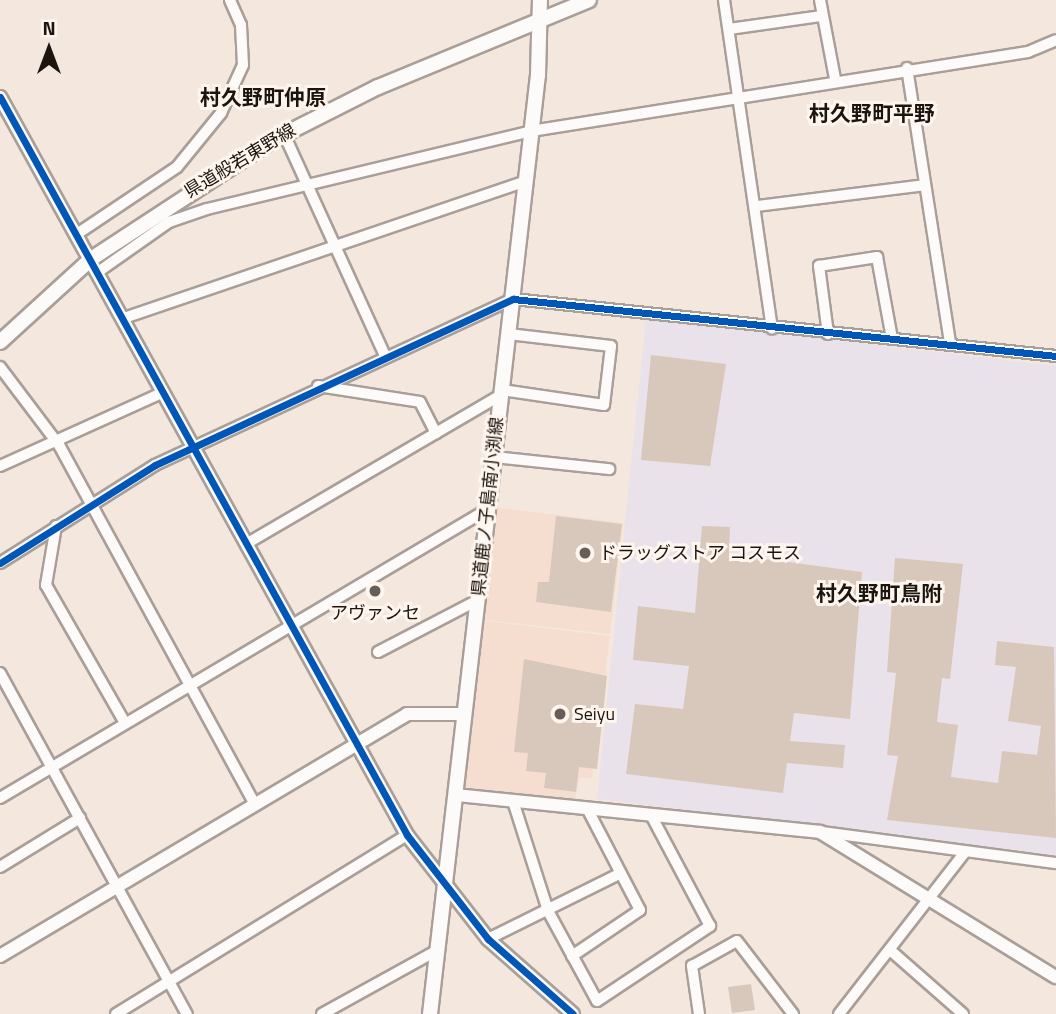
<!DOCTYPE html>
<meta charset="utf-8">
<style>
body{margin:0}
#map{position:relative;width:1056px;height:1014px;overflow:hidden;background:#f4e7de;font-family:"Titillium Web","Noto Sans JP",sans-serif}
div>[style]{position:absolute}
.built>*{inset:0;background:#f5decf}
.industrial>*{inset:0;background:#e9e2ea}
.building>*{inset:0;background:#d8c8bb}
.roads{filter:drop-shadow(2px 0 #a99f98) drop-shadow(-2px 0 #a99f98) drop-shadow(0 2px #a99f98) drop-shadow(0 -2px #a99f98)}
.minor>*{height:10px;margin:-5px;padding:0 5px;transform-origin:5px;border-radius:5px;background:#fdfbfa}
.tertiary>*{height:12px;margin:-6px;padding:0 6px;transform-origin:6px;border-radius:6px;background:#fdfbfa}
.secondary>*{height:14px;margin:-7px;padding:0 7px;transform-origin:7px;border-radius:7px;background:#fdfbfa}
.cycleway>*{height:7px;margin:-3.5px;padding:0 3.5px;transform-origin:3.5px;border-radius:3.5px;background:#0057b8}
.dots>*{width:19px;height:19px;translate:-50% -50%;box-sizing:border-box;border:4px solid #fff5ef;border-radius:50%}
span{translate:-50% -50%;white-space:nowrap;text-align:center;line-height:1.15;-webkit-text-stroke:6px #fff5ef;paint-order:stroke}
.street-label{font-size:18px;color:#1c140e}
.poi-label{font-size:18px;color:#1c140e}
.left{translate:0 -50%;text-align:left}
.quarter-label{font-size:21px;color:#1c140e;font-weight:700}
.north{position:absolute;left:14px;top:14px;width:70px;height:70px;-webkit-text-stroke:5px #fff5ef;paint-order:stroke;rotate:0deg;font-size:19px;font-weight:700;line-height:28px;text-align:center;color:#1c140e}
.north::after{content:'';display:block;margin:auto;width:24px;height:32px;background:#1c140e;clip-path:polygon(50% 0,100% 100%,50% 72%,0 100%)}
</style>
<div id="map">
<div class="built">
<i style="clip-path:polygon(491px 507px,623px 523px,610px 634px,478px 619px)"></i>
<i style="clip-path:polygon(478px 620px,610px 636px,592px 778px,580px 777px,574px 803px,460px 791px)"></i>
</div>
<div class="industrial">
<i style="clip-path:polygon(646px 318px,1056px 366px,1056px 855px,597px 799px)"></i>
</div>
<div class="building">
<i style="clip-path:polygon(651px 355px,726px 364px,710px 466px,641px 460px)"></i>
<i style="clip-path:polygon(556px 516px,622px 524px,611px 612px,536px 602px,538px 582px,549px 582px)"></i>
<i style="clip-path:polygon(702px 526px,730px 527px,729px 554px,862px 572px,850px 719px,794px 713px,790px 741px,845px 745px,843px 768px,787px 763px,783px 793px,626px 774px,635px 704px,683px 709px,689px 666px,633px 660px,638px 606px,695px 613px)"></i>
<i style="clip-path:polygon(895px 558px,963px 564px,950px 679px,942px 678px,937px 722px,958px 725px,951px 777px,998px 783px,1002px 751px,1037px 755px,1041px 726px,1008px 721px,1016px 667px,995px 665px,997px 641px,1054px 647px,1056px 838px,887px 820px,898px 756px,887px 755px,896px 673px,887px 672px)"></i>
<i style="clip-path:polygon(524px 659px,607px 676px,597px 769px,579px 767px,576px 792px,544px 788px,546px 773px,526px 771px,528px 753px,514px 752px)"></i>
<i style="clip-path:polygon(751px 984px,755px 1010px,732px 1013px,728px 987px)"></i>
</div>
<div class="roads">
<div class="minor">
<i style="left:724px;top:0;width:332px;rotate:81.7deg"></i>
<i style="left:820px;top:0;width:80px;rotate:79.2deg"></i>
<i style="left:729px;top:29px;width:94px;rotate:-8deg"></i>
<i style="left:907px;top:68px;width:279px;rotate:81.1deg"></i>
<i style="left:284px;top:134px;width:244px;rotate:65.5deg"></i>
<i style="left:757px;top:206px;width:169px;rotate:-7.1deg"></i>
<i style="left:77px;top:234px;width:120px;rotate:-33.8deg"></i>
<i style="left:177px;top:167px;width:70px;rotate:-50.8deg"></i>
<i style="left:221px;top:113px;width:53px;rotate:-65.4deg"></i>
<i style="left:243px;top:65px;width:40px;rotate:-92.9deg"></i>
<i style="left:241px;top:25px;width:27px;rotate:-114deg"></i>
<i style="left:98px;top:272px;width:87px;rotate:-35.2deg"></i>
<i style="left:169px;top:222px;width:40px;rotate:-18.9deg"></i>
<i style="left:207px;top:209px;width:333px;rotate:-13.5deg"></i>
<i style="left:531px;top:131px;width:503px;rotate:-9.03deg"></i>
<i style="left:1028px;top:52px;width:30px;rotate:-23deg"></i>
<i style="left:124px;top:318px;width:425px;rotate:-18.8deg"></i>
<i style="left:828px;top:334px;width:69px;rotate:-97.5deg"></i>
<i style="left:819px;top:266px;width:59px;rotate:-8.8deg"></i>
<i style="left:877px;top:257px;width:83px;rotate:79.6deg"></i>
<i style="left:0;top:367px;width:98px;rotate:52.9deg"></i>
<i style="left:59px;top:445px;width:407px;rotate:61.4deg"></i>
<i style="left:318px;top:386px;width:103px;rotate:8.9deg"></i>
<i style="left:420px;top:402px;width:35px;rotate:63deg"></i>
<i style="left:502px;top:390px;width:103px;rotate:8.4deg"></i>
<i style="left:604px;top:405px;width:59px;rotate:-83.2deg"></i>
<i style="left:611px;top:346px;width:103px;rotate:-173.3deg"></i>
<i style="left:494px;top:457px;width:116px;rotate:6deg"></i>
<i style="left:0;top:466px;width:178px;rotate:-24.3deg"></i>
<i style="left:56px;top:526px;width:60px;rotate:99.6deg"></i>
<i style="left:46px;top:585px;width:159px;rotate:60.2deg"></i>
<i style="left:246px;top:544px;width:295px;rotate:-30.3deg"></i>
<i style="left:0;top:563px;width:183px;rotate:-32.3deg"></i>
<i style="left:155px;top:465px;width:395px;rotate:-24.9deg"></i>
<i style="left:513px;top:299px;width:546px;rotate:5.99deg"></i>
<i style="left:378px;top:652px;width:113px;rotate:-27.5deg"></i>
<i style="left:0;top:673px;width:389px;rotate:61.3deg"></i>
<i style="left:0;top:798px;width:567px;rotate:-30.63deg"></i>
<i style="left:513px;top:801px;width:115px;rotate:72.3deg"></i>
<i style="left:548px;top:911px;width:102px;rotate:61.4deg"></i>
<i style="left:597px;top:1001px;width:136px;rotate:-33.6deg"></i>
<i style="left:710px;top:926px;width:126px;rotate:-118deg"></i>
<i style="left:823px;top:832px;width:235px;rotate:7.6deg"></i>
<i style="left:0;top:867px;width:94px;rotate:-31.5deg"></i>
<i style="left:488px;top:939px;width:148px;rotate:-26.4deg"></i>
<i style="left:890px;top:950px;width:97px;rotate:41.2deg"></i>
<i style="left:572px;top:956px;width:82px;rotate:-34.1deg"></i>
<i style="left:640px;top:910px;width:115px;rotate:-117.5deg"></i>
<i style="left:116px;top:1014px;width:342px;rotate:-31.6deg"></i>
<i style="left:322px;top:1014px;width:132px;rotate:-28.9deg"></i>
<i style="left:699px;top:1014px;width:49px;rotate:-98.3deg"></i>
<i style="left:692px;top:966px;width:51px;rotate:-29.1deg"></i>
<i style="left:737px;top:941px;width:92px;rotate:52.5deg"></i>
<i style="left:839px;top:1014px;width:205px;rotate:-52.1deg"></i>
</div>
<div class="tertiary">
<i style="left:0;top:97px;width:843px;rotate:61.12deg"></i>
<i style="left:407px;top:835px;width:132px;rotate:52.1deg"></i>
<i style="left:488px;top:939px;width:113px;rotate:41.4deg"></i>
<i style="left:456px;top:795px;width:366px;rotate:5.8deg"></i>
<i style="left:820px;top:832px;width:277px;rotate:31.6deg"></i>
<i style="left:0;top:956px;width:474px;rotate:-30.7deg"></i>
<i style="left:407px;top:714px;width:57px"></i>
</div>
<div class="secondary">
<i style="left:0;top:342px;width:123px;rotate:-42.4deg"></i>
<i style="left:91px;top:259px;width:217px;rotate:-33.2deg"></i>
<i style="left:273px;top:140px;width:118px;rotate:-26.8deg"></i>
<i style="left:378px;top:87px;width:228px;rotate:-22.4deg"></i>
<i style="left:430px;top:1014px;width:945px;rotate:-83.44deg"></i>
<i style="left:538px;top:75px;width:75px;rotate:-88.5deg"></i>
</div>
</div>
<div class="cycleway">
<i style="left:0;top:97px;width:843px;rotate:61.12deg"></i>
<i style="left:407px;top:835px;width:132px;rotate:52.1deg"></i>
<i style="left:488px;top:939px;width:113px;rotate:41.4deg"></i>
<i style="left:0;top:563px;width:183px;rotate:-32.3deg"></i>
<i style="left:155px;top:465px;width:395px;rotate:-24.9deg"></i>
<i style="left:513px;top:299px;width:546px;rotate:5.99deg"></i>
</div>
<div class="dots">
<i style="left:585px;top:553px;background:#685e57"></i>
<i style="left:375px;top:591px;background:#685e57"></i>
<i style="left:560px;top:714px;background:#685e57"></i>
</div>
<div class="street-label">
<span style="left:240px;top:161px;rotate:-31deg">県道般若東野線</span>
<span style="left:488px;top:507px;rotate:-84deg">県道鹿ノ子島南小渕線</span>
</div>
<div class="poi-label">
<span class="left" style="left:599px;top:553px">ドラッグストア コスモス</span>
<span style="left:375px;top:613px">アヴァンセ</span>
<span class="left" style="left:574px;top:714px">Seiyu</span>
</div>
<div class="quarter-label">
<span style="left:263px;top:97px">村久野町仲原</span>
<span style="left:872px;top:113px">村久野町平野</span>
<span style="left:879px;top:593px">村久野町鳥附</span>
</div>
<div class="north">N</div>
</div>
